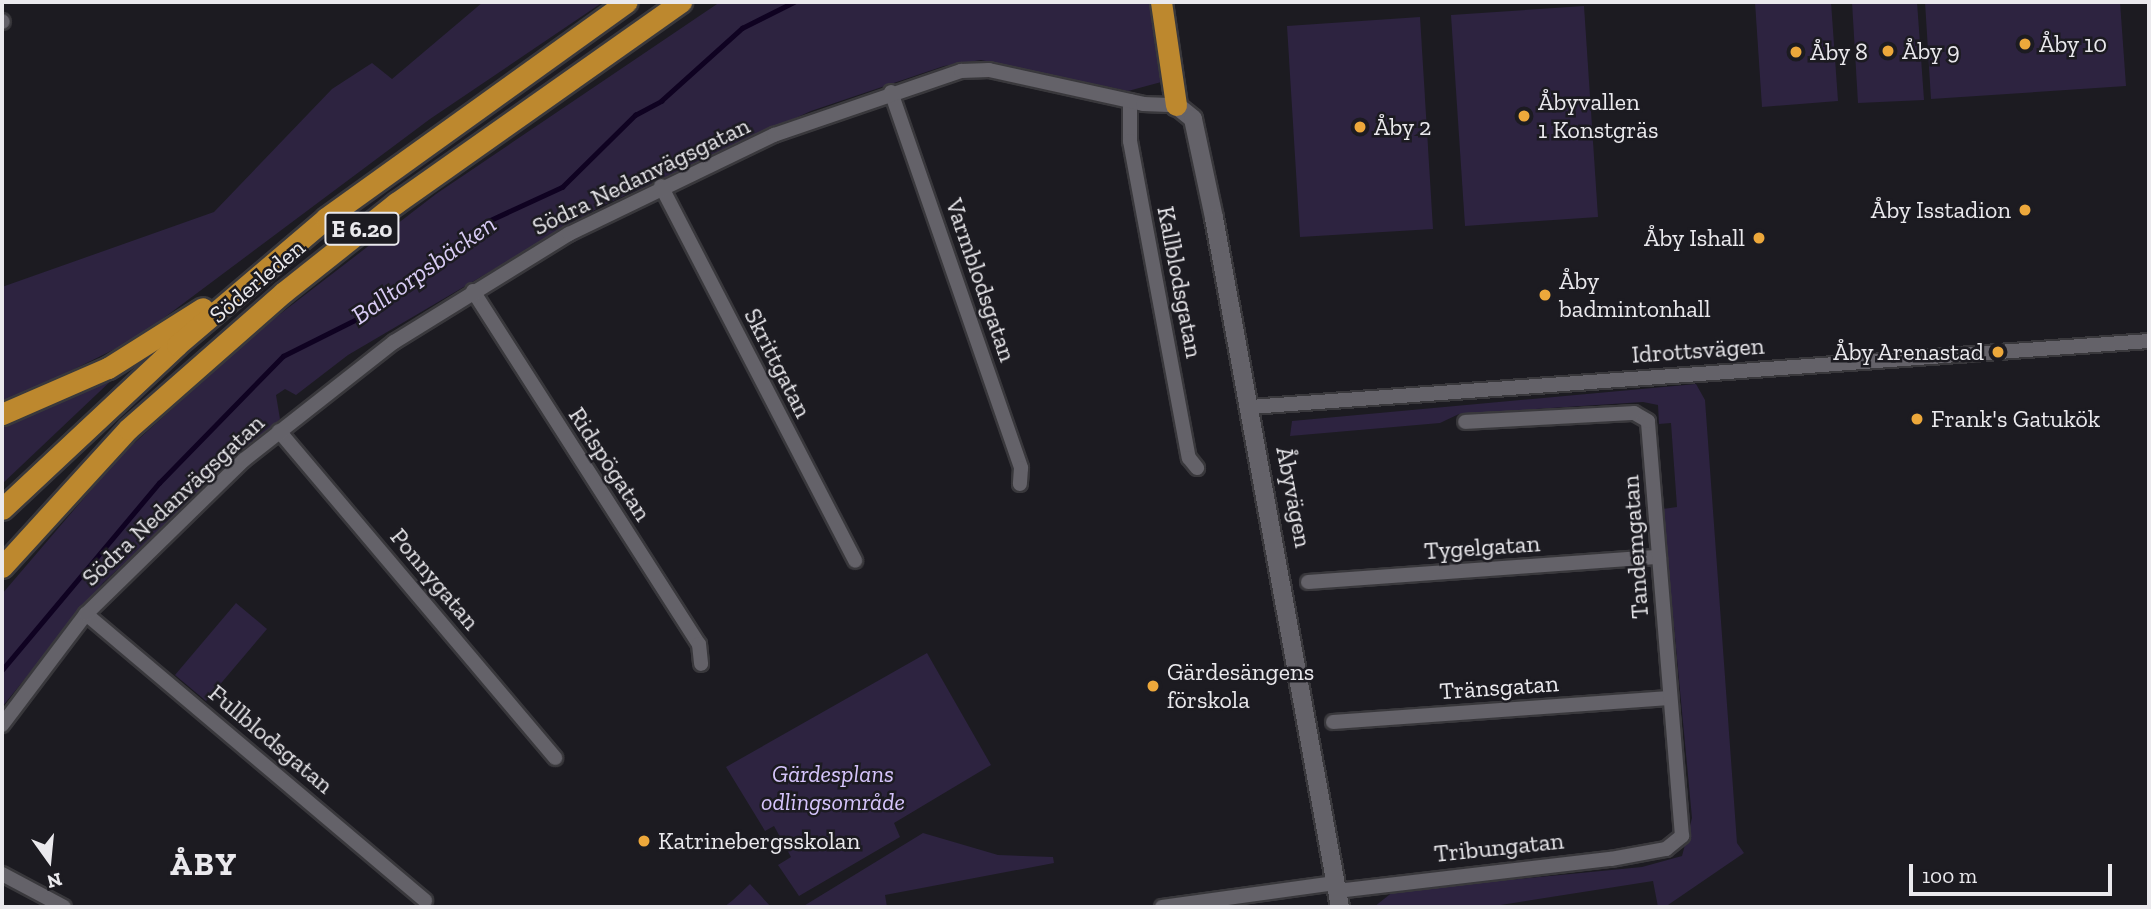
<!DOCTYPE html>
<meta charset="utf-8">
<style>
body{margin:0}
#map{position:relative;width:2151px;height:909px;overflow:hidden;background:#1c1b21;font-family:"Zilla Slab",serif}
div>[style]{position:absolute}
.green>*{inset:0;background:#2d2340}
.stream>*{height:4.5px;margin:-2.25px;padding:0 2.25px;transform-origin:2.25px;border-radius:2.25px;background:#0f0221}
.roads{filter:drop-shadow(2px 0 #39383c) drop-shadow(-2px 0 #39383c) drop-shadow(0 2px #39383c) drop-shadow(0 -2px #39383c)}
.minor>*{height:14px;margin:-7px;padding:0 7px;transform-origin:7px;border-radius:7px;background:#646269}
.tertiary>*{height:18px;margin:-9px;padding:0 9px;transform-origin:9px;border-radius:9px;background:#646269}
.trunk>*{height:21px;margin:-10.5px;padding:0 10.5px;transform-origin:10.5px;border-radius:10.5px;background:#bd882e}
.dots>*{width:19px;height:19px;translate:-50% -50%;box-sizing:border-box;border:4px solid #1c1b21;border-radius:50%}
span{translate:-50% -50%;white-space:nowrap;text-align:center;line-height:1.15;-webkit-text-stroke:5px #1c1b21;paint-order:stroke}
.shield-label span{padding:2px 5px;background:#1c1b21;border:2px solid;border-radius:5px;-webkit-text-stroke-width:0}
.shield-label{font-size:23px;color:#eae9ed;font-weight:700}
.poi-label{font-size:24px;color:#eae9ed}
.left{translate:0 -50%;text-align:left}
.right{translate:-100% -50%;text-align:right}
.street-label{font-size:24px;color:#eae9ed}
.park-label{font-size:24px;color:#d6c5fc;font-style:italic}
.water-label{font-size:26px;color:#d8cbf4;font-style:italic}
.district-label{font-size:32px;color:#eae9ed;font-weight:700;letter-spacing:2px}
.frame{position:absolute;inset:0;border:4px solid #eae9ed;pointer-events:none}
.north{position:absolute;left:14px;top:825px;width:70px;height:70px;-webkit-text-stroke:5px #1c1b21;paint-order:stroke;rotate:165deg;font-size:19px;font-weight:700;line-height:28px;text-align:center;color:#eae9ed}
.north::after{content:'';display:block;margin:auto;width:24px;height:32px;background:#eae9ed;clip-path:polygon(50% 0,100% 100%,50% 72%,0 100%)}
.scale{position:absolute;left:1909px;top:864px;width:203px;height:32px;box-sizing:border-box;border:4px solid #eae9ed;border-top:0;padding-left:9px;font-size:21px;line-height:24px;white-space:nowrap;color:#eae9ed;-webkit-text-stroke:5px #1c1b21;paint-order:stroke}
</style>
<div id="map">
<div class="green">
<i style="clip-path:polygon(483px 2px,603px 2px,430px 119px,137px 338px,2px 405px,2px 287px,214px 212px,332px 89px,372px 63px,392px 79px)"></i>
<i style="clip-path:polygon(720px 2px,1155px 2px,1165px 81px,1128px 91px,981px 60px,944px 66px,811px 111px,600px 207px,348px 355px,296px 395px,285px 389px,276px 395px,280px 419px,103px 583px,2px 707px,2px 594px,120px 456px,258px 331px,436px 194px)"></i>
<i style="clip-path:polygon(1755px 2px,1831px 2px,1838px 101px,1762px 107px)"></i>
<i style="clip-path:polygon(1852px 2px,1917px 2px,1924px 100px,1858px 103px)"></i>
<i style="clip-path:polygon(1925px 2px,2120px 2px,2126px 86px,1931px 99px)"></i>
<i style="clip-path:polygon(1584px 6px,1598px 217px,1465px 226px,1451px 15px)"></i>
<i style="clip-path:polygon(1420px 17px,1433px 229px,1300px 237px,1287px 26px)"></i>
<i style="clip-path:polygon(114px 373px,116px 376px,2px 484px,2px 426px)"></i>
<i style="clip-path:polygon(1696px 384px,1705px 400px,1737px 843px,1744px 853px,1665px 907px,1658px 907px,1653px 881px,1488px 907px,1374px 907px,1394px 891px,1642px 867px,1682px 856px,1692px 818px,1663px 509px,1677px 507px,1671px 423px,1659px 424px,1658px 405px,1643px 402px,1459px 414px,1440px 423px,1290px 436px,1292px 421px)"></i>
<i style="clip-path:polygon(236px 603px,267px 629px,206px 701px,175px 675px)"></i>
<i style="clip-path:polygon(927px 653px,991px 765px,894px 823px,900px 837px,799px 896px,778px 865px,791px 857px,774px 826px,765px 831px,726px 767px)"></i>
<i style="clip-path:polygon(923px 833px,998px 855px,1053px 857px,1054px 863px,885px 895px,887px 907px,802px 907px)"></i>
<i style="clip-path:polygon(750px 884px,771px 907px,724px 907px,733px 900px)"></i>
</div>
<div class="stream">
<i style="left:2px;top:670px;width:244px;rotate:-50deg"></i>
<i style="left:159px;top:483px;width:177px;rotate:-45.7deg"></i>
<i style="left:283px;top:356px;width:96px;rotate:-26.6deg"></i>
<i style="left:369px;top:313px;width:146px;rotate:-38deg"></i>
<i style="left:484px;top:223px;width:86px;rotate:-24.8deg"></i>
<i style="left:562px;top:187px;width:103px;rotate:-44.6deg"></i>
<i style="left:635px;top:115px;width:30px;rotate:-28deg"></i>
<i style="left:661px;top:101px;width:109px;rotate:-42deg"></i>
<i style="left:742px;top:28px;width:58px;rotate:-26.6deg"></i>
</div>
<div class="roads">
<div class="minor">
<i style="left:2px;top:21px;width:1px;rotate:45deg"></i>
<i style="left:891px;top:92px;width:398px;rotate:70.9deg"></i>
<i style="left:1021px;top:468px;width:16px;rotate:94deg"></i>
<i style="left:1130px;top:101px;width:40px;rotate:90deg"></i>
<i style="left:1130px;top:141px;width:322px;rotate:79.5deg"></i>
<i style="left:1189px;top:458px;width:13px;rotate:51deg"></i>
<i style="left:661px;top:186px;width:422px;rotate:62.6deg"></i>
<i style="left:473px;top:291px;width:419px;rotate:57.4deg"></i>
<i style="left:699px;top:644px;width:20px;rotate:84deg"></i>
<i style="left:1250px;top:407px;width:901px;rotate:-4.2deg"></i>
<i style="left:279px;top:431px;width:428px;rotate:49.8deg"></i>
<i style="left:1308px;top:582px;width:352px;rotate:-4.1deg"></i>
<i style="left:86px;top:614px;width:444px;rotate:40.2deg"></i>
<i style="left:1333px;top:722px;width:337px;rotate:-4.1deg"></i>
<i style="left:2px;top:725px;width:139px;rotate:-52.9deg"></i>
<i style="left:86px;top:614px;width:221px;rotate:-44.3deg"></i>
<i style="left:244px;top:460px;width:191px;rotate:-38.2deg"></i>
<i style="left:394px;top:342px;width:206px;rotate:-31.7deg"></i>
<i style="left:569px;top:234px;width:228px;rotate:-25.8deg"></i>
<i style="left:774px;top:135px;width:198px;rotate:-18.9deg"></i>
<i style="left:961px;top:71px;width:28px;rotate:-2deg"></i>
<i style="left:989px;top:70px;width:158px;rotate:12.4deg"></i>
<i style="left:1143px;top:104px;width:33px;rotate:2deg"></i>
<i style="left:2px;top:874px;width:70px;rotate:28deg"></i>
<i style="left:1337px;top:891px;width:276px;rotate:-6.7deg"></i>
<i style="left:1611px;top:859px;width:56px;rotate:-10.3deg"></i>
<i style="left:1666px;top:849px;width:21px;rotate:-39deg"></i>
<i style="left:1682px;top:836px;width:416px;rotate:-94.7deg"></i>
<i style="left:1648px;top:421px;width:16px;rotate:-150deg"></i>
<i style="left:1634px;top:413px;width:169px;rotate:177deg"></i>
<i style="left:1162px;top:907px;width:175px;rotate:-7.9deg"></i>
</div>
<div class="tertiary">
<i style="left:1176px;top:105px;width:22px;rotate:39deg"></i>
<i style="left:1193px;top:119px;width:101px;rotate:78deg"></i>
<i style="left:1214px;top:218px;width:700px;rotate:79.64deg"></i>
</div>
<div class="trunk">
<i style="left:1161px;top:2px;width:104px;rotate:81.7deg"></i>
<i style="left:2px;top:414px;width:116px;rotate:-23.5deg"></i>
<i style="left:108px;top:368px;width:112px;rotate:-32.3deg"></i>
<i style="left:2px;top:509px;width:240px;rotate:-43.1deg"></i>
<i style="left:177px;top:345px;width:196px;rotate:-40.4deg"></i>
<i style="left:326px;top:218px;width:370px;rotate:-35.7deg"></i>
<i style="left:2px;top:567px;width:187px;rotate:-47.6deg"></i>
<i style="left:128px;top:429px;width:208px;rotate:-41.3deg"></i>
<i style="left:284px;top:292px;width:143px;rotate:-38.5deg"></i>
<i style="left:396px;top:203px;width:349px;rotate:-35.2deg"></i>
</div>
</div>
<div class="dots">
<i style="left:2025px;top:44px;background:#eda83b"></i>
<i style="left:1888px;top:51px;background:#eda83b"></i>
<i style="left:1796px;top:52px;background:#eda83b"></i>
<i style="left:1524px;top:116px;background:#eda83b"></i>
<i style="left:1360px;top:127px;background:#eda83b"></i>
<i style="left:2025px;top:210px;background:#eda83b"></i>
<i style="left:1759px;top:238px;background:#eda83b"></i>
<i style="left:1545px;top:295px;background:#eda83b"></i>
<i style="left:1998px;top:352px;background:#eda83b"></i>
<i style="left:1917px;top:419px;background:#eda83b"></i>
<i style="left:1153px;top:686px;background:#eda83b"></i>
<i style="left:644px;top:841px;background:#eda83b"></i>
</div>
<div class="shield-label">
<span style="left:362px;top:229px">E 6.20</span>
</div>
<div class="poi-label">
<span class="left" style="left:2039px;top:44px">Åby 10</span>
<span class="left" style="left:1902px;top:51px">Åby 9</span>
<span class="left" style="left:1810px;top:52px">Åby 8</span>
<span class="left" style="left:1538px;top:116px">Åbyvallen<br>1 Konstgräs</span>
<span class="left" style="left:1374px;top:127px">Åby 2</span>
<span class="right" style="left:2011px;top:210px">Åby Isstadion</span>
<span class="right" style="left:1745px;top:238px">Åby Ishall</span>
<span class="left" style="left:1559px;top:295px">Åby<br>badmintonhall</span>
<span class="right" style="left:1984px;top:352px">Åby Arenastad</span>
<span class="left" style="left:1931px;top:419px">Frank's Gatukök</span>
<span class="left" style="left:1167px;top:686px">Gärdesängens<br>förskola</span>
<span class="left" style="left:658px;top:841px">Katrinebergsskolan</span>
</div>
<div class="street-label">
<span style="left:641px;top:176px;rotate:-26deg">Södra Nedanvägsgatan</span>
<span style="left:981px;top:280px;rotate:71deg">Varmblodsgatan</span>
<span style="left:257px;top:281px;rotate:-40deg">Söderleden</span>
<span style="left:1180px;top:282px;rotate:79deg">Kallblodsgatan</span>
<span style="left:1698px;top:350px;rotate:-4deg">Idrottsvägen</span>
<span style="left:778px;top:363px;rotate:63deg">Skrittgatan</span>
<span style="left:610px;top:464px;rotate:57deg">Ridspögatan</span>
<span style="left:1294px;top:497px;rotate:79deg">Åbyvägen</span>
<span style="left:173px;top:500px;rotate:-43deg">Södra Nedanvägsgatan</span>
<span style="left:1482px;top:547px;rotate:-4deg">Tygelgatan</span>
<span style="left:1635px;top:547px;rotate:-94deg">Tandemgatan</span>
<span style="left:435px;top:579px;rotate:50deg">Ponnygatan</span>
<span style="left:1499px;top:687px;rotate:-4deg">Tränsgatan</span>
<span style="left:271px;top:739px;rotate:40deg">Fullblodsgatan</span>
<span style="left:1499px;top:847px;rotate:-6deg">Tribungatan</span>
</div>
<div class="park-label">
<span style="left:833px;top:788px">Gärdesplans<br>odlingsområde</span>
</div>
<div class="water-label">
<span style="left:424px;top:270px;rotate:-35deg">Balltorpsbäcken</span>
</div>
<div class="district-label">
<span style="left:204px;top:864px">ÅBY</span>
</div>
<div class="frame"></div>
<div class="north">N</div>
<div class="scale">100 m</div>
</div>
